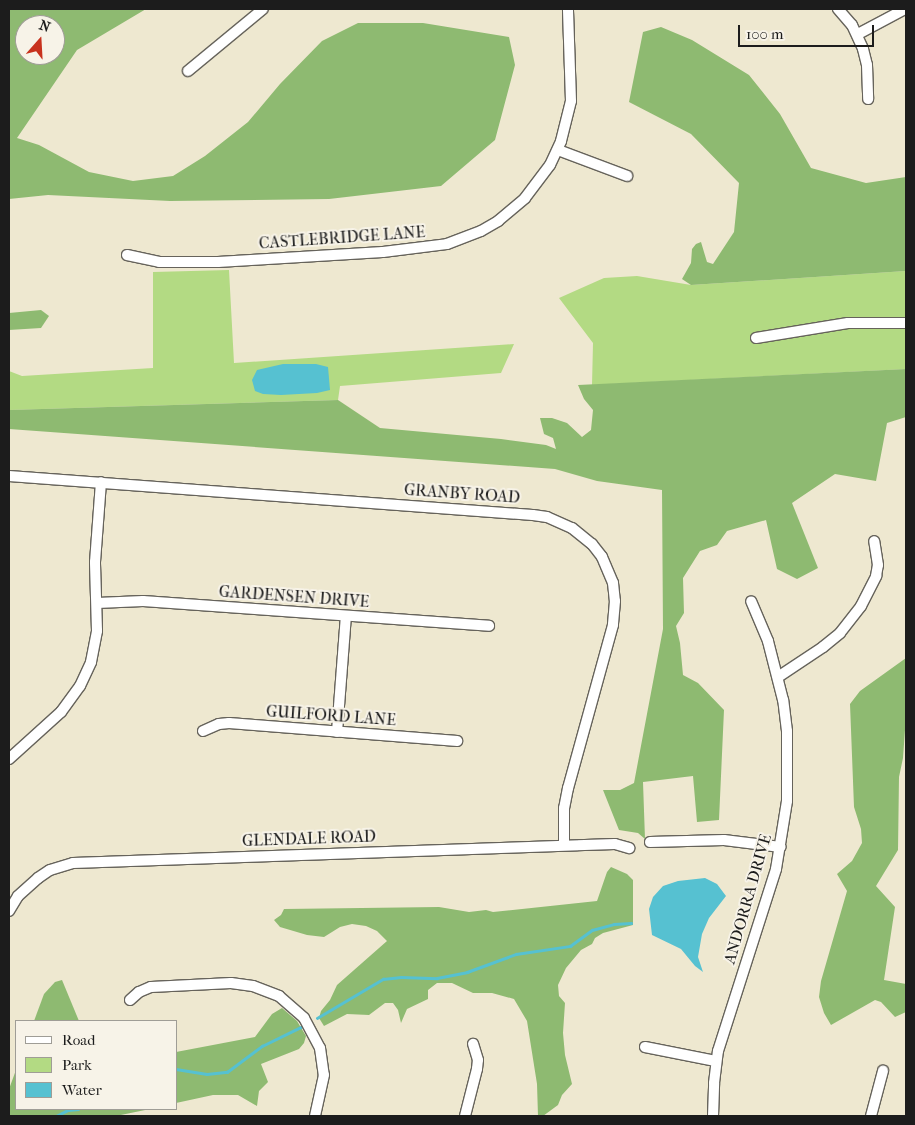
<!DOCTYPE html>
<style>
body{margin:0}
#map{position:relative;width:915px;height:1125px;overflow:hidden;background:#eee8d0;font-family:"IM FELL French Canon",serif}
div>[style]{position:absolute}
.green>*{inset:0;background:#b3da83}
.forest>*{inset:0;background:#8eba71}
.water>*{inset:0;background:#56c1d1}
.stream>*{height:2.5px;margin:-1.25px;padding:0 1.25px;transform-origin:1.25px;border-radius:1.25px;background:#56c1d1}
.roads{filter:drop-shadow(1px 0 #66635b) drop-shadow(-1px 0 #66635b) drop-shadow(0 1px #66635b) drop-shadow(0 -1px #66635b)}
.minor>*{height:10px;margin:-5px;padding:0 5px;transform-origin:5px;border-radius:5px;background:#fff}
span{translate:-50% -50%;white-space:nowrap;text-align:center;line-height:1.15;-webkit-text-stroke:4px #f7f3e8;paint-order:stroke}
.street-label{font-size:16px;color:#1c1c1c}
.frame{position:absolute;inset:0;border:10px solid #1c1c1c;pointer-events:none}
.legend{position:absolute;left:15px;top:1020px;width:162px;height:90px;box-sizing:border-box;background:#f7f3e8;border:1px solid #9f9d96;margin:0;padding:6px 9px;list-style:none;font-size:15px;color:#1c1c1c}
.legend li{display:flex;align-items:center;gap:10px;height:25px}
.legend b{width:25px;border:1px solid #9f9d96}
.north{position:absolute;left:15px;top:15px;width:50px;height:50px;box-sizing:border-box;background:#f7f3e8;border:1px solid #9f9d96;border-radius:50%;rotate:19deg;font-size:14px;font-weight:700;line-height:20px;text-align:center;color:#1c1c1c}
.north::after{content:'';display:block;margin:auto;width:18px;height:22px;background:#c8321e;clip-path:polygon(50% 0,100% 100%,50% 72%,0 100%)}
.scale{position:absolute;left:738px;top:25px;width:136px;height:22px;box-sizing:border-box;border:2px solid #1c1c1c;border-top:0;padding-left:6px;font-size:15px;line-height:18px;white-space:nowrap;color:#1c1c1c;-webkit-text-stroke:4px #f7f3e8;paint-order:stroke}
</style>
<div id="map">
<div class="green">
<i style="clip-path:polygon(229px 270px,234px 363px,514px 344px,501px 373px,340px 386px,338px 400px,9px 410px,9px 371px,22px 376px,153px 368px,153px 272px)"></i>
<i style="clip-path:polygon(906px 271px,906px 369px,592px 385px,593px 343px,559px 298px,604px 278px,637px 276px,691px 285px)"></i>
</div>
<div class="forest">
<i style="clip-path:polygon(evenodd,9px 9px,146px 9px,77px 50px,17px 138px,39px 145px,89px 172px,133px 181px,173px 176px,205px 156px,248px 122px,280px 84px,322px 41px,358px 23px,423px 23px,509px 37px,515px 65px,495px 140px,441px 186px,329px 199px,170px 201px,48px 195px,9px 199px,9px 9px,25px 25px,55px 25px,55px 55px,25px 55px,25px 25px)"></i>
<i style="clip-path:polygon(661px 27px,692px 40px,749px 75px,780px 114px,811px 168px,866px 183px,906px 177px,906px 271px,691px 285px,682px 279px,691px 263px,692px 249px,696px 244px,701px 242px,707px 262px,713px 264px,734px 232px,739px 183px,691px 134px,629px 102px,643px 32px)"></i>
<i style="clip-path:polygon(41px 310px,49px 316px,41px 328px,9px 330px,9px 313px)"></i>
<i style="clip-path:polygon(906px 369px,906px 417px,887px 423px,876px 481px,835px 474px,792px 503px,818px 568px,797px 579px,777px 569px,766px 520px,727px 531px,717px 545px,700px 551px,683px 578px,684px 613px,676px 626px,680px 643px,683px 675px,698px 683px,724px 710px,719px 820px,697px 822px,693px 776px,643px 782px,645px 839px,638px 833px,619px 830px,603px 790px,620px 790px,634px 783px,663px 629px,662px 490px,597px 481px,555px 469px,9px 429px,9px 410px,338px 400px,380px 428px,501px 439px,546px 445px,556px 449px,553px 438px,544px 434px,540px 418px,552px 418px,567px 423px,582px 437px,591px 430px,593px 410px,584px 399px,578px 385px)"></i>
<i style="clip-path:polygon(906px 658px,906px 716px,903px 758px,899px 777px,898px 850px,876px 886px,895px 907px,884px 980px,906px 984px,906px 1012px,895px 1017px,881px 1002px,875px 1000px,831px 1025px,824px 1013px,819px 997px,821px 981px,847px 891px,837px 874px,852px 861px,862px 843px,861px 829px,854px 807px,850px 704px,860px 691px)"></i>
<i style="clip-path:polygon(611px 867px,627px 874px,633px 880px,633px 925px,603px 933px,595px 938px,592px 944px,581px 950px,566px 968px,558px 985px,559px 996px,565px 1003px,563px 1033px,565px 1055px,572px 1084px,562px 1095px,558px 1105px,543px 1116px,538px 1116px,537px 1084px,527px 1021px,514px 999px,492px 993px,473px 993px,452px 983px,437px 983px,428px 990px,428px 999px,407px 1009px,401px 1023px,398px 1010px,393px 1003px,385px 1003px,369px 1015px,347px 1014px,324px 1026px,319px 1018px,321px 1011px,330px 1000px,337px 985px,387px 941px,377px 931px,366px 926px,352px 924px,340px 927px,324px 937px,307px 935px,280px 927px,274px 920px,281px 915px,284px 909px,439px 907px,469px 912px,486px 910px,493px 912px,597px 901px,607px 872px)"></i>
<i style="clip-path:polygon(62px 980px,79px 1021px,34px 1021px,44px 994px,55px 982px)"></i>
<i style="clip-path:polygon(282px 1008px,297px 1021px,306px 1036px,304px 1043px,299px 1049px,261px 1064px,268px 1082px,259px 1091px,257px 1106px,238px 1095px,213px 1095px,176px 1103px,176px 1052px,255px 1037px,272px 1014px)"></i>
<i style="clip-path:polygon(16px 1070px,16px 1109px,150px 1109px,116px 1116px,9px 1116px,9px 1089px)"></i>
</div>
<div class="water">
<i style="clip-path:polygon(283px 364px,316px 364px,328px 367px,330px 390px,317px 393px,281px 395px,263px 394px,255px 391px,252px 380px,257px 370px)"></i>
<i style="clip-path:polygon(705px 878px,717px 884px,726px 896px,709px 918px,702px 934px,698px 957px,703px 972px,695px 966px,681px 949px,652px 935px,649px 909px,653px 897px,663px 886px,678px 881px)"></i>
</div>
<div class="stream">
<i style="left:317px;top:1018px;width:77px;rotate:-30.6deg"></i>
<i style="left:383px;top:979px;width:18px;rotate:-6deg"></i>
<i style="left:401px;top:977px;width:36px;rotate:2deg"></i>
<i style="left:437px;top:978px;width:31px;rotate:-11deg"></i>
<i style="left:467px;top:972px;width:52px;rotate:-20.2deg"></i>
<i style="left:516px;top:954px;width:55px;rotate:-8.4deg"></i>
<i style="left:570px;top:946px;width:27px;rotate:-36deg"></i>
<i style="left:592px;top:930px;width:23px;rotate:-15deg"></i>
<i style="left:614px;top:924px;width:17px;rotate:-3deg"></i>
<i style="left:176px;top:1069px;width:31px;rotate:9deg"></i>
<i style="left:207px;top:1074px;width:20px;rotate:-6deg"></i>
<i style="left:227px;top:1072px;width:44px;rotate:-36.6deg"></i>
<i style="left:262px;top:1046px;width:43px;rotate:-26deg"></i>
<i style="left:56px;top:1116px;width:13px;rotate:-27deg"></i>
<i style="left:68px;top:1110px;width:10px;rotate:-6deg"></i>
</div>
<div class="roads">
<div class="minor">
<i style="left:838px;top:9px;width:21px;rotate:49deg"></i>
<i style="left:852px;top:25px;width:26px;rotate:65deg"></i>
<i style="left:863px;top:49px;width:16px;rotate:76deg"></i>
<i style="left:867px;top:65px;width:34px;rotate:88deg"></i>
<i style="left:858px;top:34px;width:53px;rotate:-28deg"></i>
<i style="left:188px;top:71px;width:97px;rotate:-39.6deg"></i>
<i style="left:558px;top:150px;width:74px;rotate:20.6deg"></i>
<i style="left:127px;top:255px;width:33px;rotate:12deg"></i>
<i style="left:159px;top:262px;width:59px"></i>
<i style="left:218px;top:262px;width:165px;rotate:-3.5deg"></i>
<i style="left:383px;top:252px;width:64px;rotate:-7.1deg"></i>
<i style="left:447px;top:244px;width:36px;rotate:-21deg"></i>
<i style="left:481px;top:231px;width:20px;rotate:-30deg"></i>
<i style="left:498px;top:221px;width:35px;rotate:-40deg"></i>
<i style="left:525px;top:198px;width:41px;rotate:-52.9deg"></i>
<i style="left:550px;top:165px;width:26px;rotate:-65deg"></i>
<i style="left:561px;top:141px;width:41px;rotate:-76deg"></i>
<i style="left:571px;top:101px;width:92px;rotate:-91.9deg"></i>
<i style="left:756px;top:338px;width:93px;rotate:-9.3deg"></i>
<i style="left:848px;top:323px;width:58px"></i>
<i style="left:9px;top:476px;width:525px;rotate:4.26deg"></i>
<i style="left:533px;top:515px;width:14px;rotate:8deg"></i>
<i style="left:547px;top:517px;width:27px;rotate:24deg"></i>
<i style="left:572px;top:528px;width:26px;rotate:39deg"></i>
<i style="left:592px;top:544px;width:16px;rotate:52deg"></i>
<i style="left:602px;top:557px;width:28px;rotate:67deg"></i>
<i style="left:613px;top:583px;width:18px;rotate:84deg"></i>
<i style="left:615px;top:601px;width:24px;rotate:95deg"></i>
<i style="left:613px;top:625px;width:169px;rotate:105.4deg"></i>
<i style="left:568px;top:788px;width:20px;rotate:101deg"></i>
<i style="left:564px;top:808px;width:37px;rotate:90deg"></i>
<i style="left:97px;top:603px;width:46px;rotate:-2.5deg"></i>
<i style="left:143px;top:601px;width:347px;rotate:4.1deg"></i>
<i style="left:778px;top:677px;width:54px;rotate:-33.7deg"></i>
<i style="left:823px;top:647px;width:22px;rotate:-39deg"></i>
<i style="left:840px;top:633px;width:34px;rotate:-52deg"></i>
<i style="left:861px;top:606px;width:34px;rotate:-63deg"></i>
<i style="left:876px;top:576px;width:11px;rotate:-80deg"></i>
<i style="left:878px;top:565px;width:24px;rotate:-99deg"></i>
<i style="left:203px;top:731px;width:17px;rotate:-24deg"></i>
<i style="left:219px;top:724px;width:10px;rotate:-6deg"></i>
<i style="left:229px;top:723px;width:229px;rotate:4.5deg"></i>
<i style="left:337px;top:732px;width:116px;rotate:-85.6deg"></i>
<i style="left:9px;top:759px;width:70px;rotate:-42.1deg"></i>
<i style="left:61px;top:712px;width:32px;rotate:-54deg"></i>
<i style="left:80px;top:686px;width:26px;rotate:-65deg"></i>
<i style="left:91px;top:662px;width:32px;rotate:-79deg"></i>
<i style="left:97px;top:631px;width:69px;rotate:-91.7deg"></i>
<i style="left:95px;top:562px;width:80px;rotate:-85.7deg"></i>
<i style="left:650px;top:842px;width:74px;rotate:-1.5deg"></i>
<i style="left:724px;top:840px;width:57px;rotate:7deg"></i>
<i style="left:9px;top:911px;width:17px;rotate:-59deg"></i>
<i style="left:18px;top:896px;width:27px;rotate:-42deg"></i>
<i style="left:38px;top:878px;width:14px;rotate:-34deg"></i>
<i style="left:50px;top:870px;width:24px;rotate:-17deg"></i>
<i style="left:73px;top:863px;width:542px;rotate:-2.01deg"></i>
<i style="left:615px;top:844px;width:15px;rotate:16deg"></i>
<i style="left:130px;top:1000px;width:12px;rotate:-42deg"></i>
<i style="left:139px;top:992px;width:13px;rotate:-23deg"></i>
<i style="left:151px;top:987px;width:80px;rotate:-2.9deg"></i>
<i style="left:231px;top:983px;width:22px;rotate:8deg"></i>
<i style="left:253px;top:986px;width:28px;rotate:21deg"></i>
<i style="left:279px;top:996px;width:33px;rotate:41deg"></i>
<i style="left:304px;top:1018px;width:34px;rotate:62deg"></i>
<i style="left:320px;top:1048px;width:27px;rotate:82deg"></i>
<i style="left:324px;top:1075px;width:42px;rotate:102.4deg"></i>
<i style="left:645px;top:1047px;width:72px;rotate:11.2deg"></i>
<i style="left:465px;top:1116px;width:49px;rotate:-75.7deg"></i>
<i style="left:477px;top:1069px;width:9px;rotate:-84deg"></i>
<i style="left:478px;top:1060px;width:17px;rotate:-107deg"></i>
<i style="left:713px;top:1116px;width:33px;rotate:-88deg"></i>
<i style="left:714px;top:1083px;width:32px;rotate:-83deg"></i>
<i style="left:718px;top:1051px;width:191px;rotate:-72.3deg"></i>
<i style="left:776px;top:869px;width:69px;rotate:-80.8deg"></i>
<i style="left:787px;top:801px;width:70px;rotate:-90deg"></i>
<i style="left:787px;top:731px;width:31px;rotate:-97deg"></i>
<i style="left:783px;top:700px;width:61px;rotate:-104.3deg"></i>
<i style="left:768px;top:641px;width:43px;rotate:-113deg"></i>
<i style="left:871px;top:1116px;width:47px;rotate:-75.1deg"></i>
</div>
</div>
<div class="street-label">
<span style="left:342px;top:238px;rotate:-4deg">CASTLEBRIDGE LANE</span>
<span style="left:462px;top:494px;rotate:4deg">GRANBY ROAD</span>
<span style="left:294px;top:597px;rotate:4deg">GARDENSEN DRIVE</span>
<span style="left:331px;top:716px;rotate:4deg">GUILFORD LANE</span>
<span style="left:309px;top:839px;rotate:-2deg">GLENDALE ROAD</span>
<span style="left:748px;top:899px;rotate:-74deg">ANDORRA DRIVE</span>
</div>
<div class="frame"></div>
<ul class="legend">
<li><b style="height:6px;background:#fff"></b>Road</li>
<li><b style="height:14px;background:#b3da83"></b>Park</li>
<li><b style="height:14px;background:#56c1d1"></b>Water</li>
</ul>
<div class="north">N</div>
<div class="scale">100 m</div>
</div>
